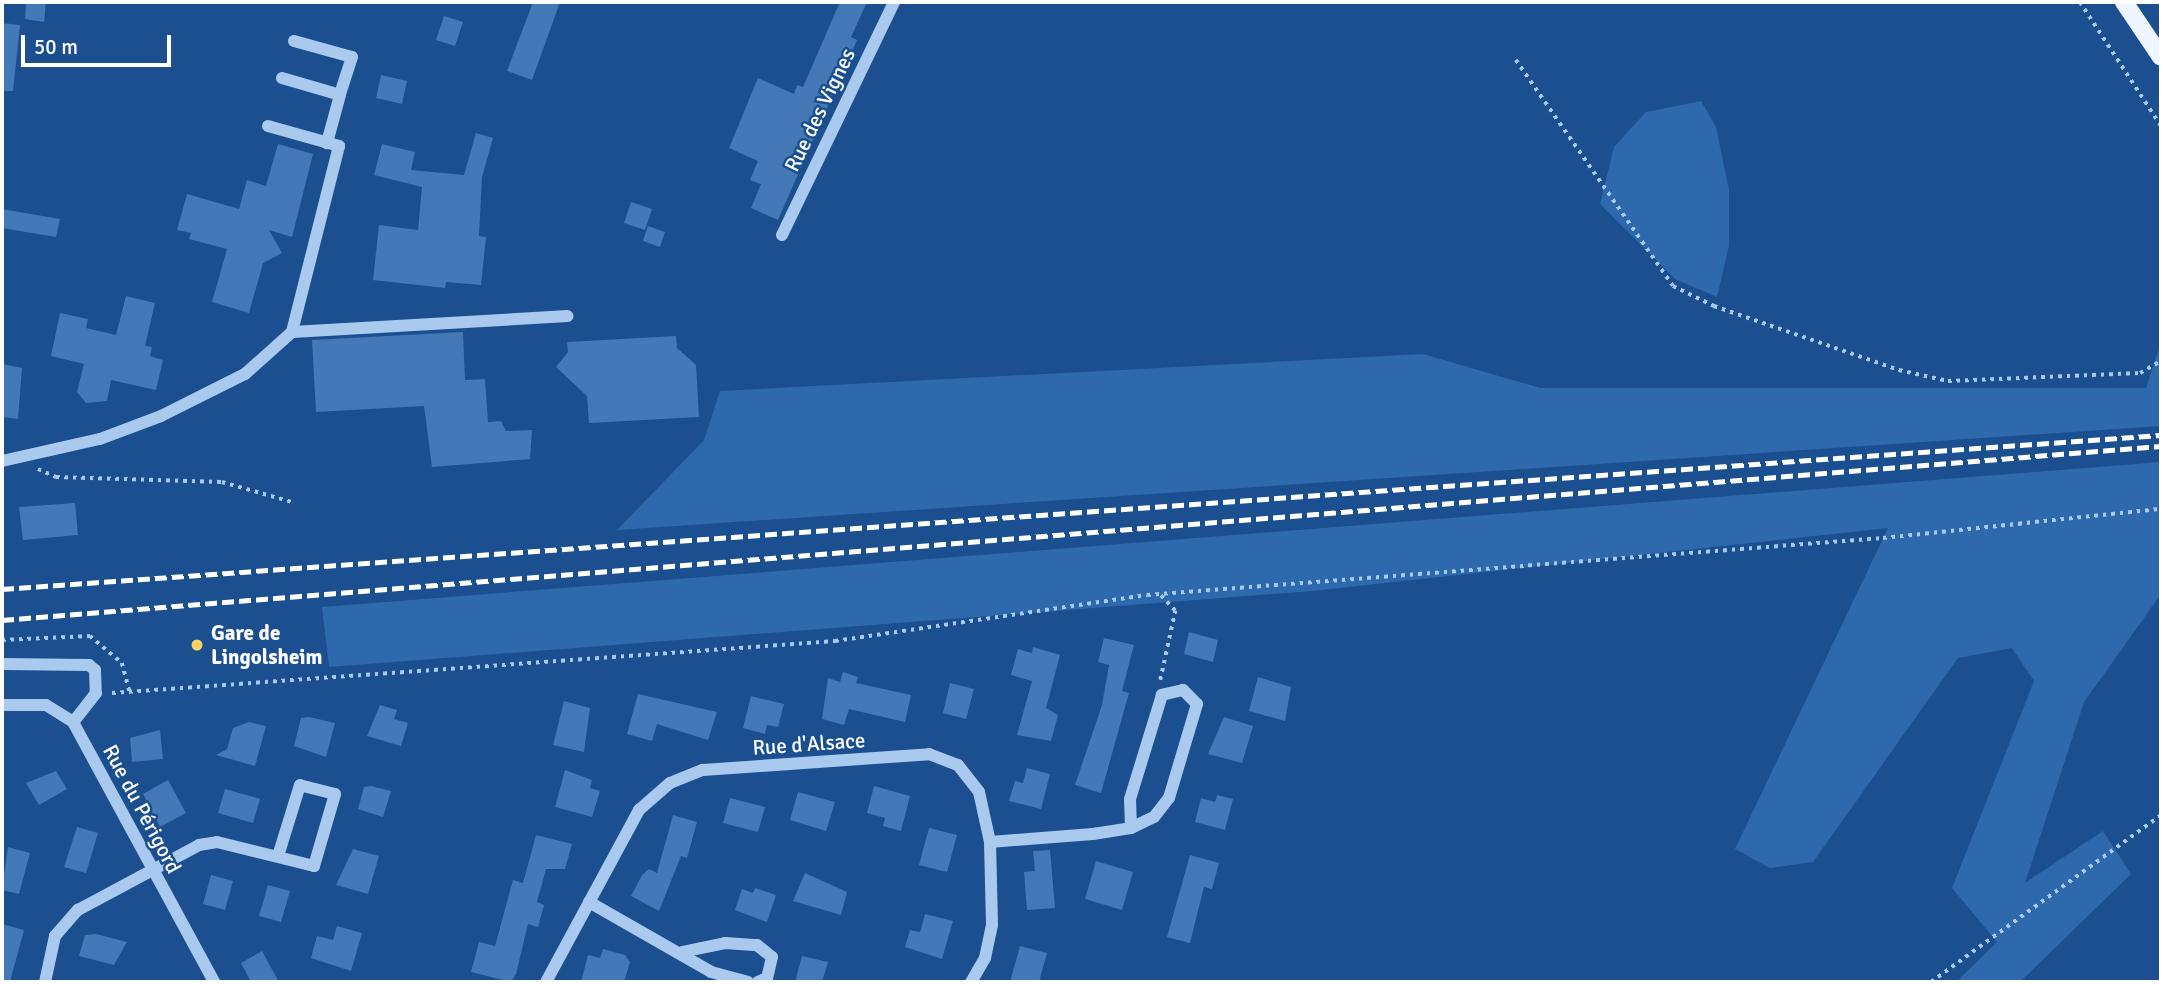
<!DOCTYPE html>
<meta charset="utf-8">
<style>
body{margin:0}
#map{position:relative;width:2163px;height:984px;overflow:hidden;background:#1b4f8f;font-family:Signika,sans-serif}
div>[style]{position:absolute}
.green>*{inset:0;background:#2e69ad}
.building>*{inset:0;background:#4478b7}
.path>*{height:3.5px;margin-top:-1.75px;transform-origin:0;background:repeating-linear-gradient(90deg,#a9c9ee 0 3.5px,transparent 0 8.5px)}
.minor>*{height:12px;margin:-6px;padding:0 6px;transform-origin:6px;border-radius:6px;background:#a9c9ee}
.major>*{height:18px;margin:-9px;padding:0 9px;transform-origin:9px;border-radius:9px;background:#f0f6ff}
.rail>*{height:5px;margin-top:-2.5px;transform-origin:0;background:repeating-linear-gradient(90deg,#fff 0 12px,transparent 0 17px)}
.dots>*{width:19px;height:19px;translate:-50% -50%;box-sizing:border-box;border:4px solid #1b4f8f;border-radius:50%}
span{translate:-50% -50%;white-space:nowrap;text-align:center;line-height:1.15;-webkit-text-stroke:5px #1b4f8f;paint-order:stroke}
.street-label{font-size:21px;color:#fff}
.poi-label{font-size:21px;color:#fff;font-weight:700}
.left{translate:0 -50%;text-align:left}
.frame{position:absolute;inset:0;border:4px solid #fff;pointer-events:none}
.scale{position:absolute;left:21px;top:35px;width:150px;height:32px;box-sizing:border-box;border:4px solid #fff;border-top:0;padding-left:9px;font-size:21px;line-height:24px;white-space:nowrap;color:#fff;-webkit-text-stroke:5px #1b4f8f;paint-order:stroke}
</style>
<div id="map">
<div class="green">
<i style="clip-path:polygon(1701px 101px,1716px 127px,1729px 190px,1729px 246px,1717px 297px,1675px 279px,1600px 204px,1614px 147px,1646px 112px)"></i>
<i style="clip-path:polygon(2161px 342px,2161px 426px,617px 530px,704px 440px,720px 391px,1423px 354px,1540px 388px,2146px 388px)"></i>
<i style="clip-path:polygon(2161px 462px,2161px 594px,2084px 702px,2025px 883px,2103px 831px,2131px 874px,2020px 982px,1956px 982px,1997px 942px,1952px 888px,2034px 681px,2012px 648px,1958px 658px,1813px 862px,1770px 868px,1735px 849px,1888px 528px,1312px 591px,329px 667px,322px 607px)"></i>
</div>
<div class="building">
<i style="clip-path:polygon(26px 2px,46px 2px,44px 22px,25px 19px)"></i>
<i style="clip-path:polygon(533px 2px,560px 2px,532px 80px,507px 71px)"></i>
<i style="clip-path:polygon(840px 2px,867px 2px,851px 37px,857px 40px,778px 220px,751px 208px,761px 184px,750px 180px,758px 161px,729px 148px,758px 78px,794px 94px,797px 85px,803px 87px)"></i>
<i style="clip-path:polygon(444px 16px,463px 22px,455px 46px,436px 40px)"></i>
<i style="clip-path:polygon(2px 23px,20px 25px,13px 91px,2px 91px)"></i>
<i style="clip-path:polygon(381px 75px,407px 81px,402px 104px,376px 98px)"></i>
<i style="clip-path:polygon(476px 133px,493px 138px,482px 177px,479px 236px,486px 237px,481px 285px,446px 282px,445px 288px,373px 280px,379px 225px,418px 230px,422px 187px,374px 175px,382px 144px,415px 152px,411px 170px,464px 175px)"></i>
<i style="clip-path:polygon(278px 144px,313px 154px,292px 237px,269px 230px,282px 253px,263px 263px,249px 313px,212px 302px,227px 249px,189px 239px,191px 233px,177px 230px,187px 194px,239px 209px,247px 180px,266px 186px)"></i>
<i style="clip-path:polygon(631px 202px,652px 209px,645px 230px,624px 223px)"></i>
<i style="clip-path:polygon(2px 209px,60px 219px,56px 237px,2px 228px)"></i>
<i style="clip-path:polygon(648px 226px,665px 232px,660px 247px,643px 241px)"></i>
<i style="clip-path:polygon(126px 296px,155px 303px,145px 346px,152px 347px,150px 356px,163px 360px,156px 390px,111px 380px,107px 401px,86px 403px,77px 392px,84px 364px,51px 356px,60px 313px,88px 319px,86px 328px,116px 335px)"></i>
<i style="clip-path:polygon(463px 332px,465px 380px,485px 379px,488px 422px,501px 421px,506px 431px,532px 430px,530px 459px,432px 467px,424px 406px,316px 412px,312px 340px)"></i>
<i style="clip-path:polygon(676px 336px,677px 348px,696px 365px,699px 417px,589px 423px,587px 396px,556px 367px,568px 352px,567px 342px)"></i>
<i style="clip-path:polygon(2px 364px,22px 368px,18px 419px,2px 417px)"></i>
<i style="clip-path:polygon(75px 503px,78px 535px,23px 540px,19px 507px)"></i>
<i style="clip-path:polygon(1189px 632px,1218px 640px,1213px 662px,1184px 654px)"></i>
<i style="clip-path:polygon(1104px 638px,1134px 645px,1122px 691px,1129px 693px,1101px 793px,1075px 785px,1102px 705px,1109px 665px,1098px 662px)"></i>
<i style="clip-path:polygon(1033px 647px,1060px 655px,1046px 708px,1058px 715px,1051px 741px,1017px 735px,1032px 681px,1011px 675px,1018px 649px,1032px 653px)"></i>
<i style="clip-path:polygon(843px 672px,858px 677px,856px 683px,911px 695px,905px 722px,849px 709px,844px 725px,822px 719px,828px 678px,840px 682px)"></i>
<i style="clip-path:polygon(1258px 677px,1291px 687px,1285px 721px,1249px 711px)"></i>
<i style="clip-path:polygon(950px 683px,974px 689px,966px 719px,943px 713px)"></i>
<i style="clip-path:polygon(638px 694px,717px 712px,708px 740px,657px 724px,652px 741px,627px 734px)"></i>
<i style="clip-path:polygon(751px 696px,784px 704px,778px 727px,767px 725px,765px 734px,743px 728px)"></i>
<i style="clip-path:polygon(564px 701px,590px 708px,584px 752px,553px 745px)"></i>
<i style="clip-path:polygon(380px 705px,397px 710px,394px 719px,408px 723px,401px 746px,367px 736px)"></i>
<i style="clip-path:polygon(309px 717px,335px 723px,326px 757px,294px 746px,301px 718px)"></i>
<i style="clip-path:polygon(1224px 717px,1253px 726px,1242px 763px,1208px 754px)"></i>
<i style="clip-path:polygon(249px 722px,266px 726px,255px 766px,216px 755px,227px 749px,233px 728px)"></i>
<i style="clip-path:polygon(160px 730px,163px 759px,132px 762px,130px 738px)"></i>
<i style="clip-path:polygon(1027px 768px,1050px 774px,1041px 809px,1009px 801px,1015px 781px,1023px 783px)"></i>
<i style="clip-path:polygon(565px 770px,592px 780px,590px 788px,600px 791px,592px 817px,555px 807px)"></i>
<i style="clip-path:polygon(56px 771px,67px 789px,39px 805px,26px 783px)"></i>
<i style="clip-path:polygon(168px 780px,186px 813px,160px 827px,143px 794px)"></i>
<i style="clip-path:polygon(371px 786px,391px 791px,383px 817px,358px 809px,364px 787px)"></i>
<i style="clip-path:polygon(874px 786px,910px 796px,901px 831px,883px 826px,885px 818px,867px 813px)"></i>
<i style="clip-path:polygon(225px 789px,260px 799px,253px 823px,218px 813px)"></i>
<i style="clip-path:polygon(798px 792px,835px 802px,826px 831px,790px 820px)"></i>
<i style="clip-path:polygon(1217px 795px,1233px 799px,1225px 830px,1195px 822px,1201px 798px,1215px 802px)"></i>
<i style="clip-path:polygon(730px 798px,765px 807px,758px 832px,723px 823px)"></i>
<i style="clip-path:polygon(673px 815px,697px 822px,687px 858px,681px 856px,659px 911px,631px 896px,642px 875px,649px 869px,657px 873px)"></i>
<i style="clip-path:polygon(77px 827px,98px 833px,86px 873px,64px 867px)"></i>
<i style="clip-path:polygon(929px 828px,957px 835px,947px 872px,919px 865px)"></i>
<i style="clip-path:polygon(536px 835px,572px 844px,565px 869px,546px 869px,537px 902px,544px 905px,538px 927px,528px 924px,516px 974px,511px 982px,471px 972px,479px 942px,495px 946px,513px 880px,523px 883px)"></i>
<i style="clip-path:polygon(8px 847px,30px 853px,19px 894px,2px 890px)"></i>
<i style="clip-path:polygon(353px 849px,379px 856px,368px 894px,336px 885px)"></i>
<i style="clip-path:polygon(1050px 850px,1055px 908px,1027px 910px,1024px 872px,1035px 871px,1033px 851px)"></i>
<i style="clip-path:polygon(1190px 855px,1219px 863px,1212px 889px,1204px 887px,1190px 943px,1167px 937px)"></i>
<i style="clip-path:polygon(1096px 861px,1133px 872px,1122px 910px,1085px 899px)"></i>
<i style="clip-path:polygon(805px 873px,847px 892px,841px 915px,793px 901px)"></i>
<i style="clip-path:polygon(211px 875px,233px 881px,225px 910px,203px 904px)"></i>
<i style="clip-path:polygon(268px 885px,290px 891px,281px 922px,259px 916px)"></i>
<i style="clip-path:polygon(755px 888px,776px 895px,767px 922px,735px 910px,742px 889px,753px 893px)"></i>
<i style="clip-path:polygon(925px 914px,953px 921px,942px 959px,905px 947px,910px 930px,920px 932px)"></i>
<i style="clip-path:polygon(2px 924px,24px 930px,10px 982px,2px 982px)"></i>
<i style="clip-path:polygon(337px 926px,362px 933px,351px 971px,311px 958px,317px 936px,333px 940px)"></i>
<i style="clip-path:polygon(96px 934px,127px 942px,114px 965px,79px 956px,85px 935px)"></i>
<i style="clip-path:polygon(1020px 946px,1047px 953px,1039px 982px,1010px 982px)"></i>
<i style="clip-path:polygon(603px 949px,625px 955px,630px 962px,624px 982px,581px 982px,588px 955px,600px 958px)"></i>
<i style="clip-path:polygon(262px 951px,279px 982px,251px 982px,241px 963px)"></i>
<i style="clip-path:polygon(802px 956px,828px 962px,822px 982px,795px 982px)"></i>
</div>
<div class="path">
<i style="left:2080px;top:2px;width:148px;rotate:56.8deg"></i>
<i style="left:1516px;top:60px;width:275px;rotate:55.2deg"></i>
<i style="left:1673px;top:286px;width:46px;rotate:26deg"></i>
<i style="left:1714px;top:306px;width:196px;rotate:19.1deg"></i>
<i style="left:1899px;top:370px;width:50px;rotate:12.7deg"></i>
<i style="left:1948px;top:381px;width:192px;rotate:-2.4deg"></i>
<i style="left:2140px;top:373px;width:24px;rotate:-30deg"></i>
<i style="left:38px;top:469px;width:20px;rotate:24deg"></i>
<i style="left:56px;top:477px;width:166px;rotate:1.7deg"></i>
<i style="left:222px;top:482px;width:76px;rotate:16deg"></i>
<i style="left:2px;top:640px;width:88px;rotate:-2.6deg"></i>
<i style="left:90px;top:636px;width:42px;rotate:40.2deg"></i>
<i style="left:122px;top:663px;width:31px;rotate:75deg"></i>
<i style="left:1160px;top:680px;width:71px;rotate:-77.7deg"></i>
<i style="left:1175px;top:611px;width:22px;rotate:-133deg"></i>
<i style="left:112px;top:693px;width:725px;rotate:-4.11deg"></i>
<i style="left:835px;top:641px;width:315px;rotate:-8.4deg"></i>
<i style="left:1147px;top:595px;width:738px;rotate:-4.43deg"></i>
<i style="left:1883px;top:538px;width:280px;rotate:-6deg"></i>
<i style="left:1931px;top:982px;width:284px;rotate:-36deg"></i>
</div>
<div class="minor">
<i style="left:294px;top:41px;width:60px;rotate:15.4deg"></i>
<i style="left:352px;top:57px;width:40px;rotate:108deg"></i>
<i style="left:282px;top:78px;width:60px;rotate:16.3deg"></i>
<i style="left:340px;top:95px;width:50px;rotate:105.2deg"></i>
<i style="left:268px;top:126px;width:74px;rotate:15.7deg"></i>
<i style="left:339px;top:146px;width:192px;rotate:104.2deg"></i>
<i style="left:782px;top:235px;width:259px;rotate:-64.3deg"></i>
<i style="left:2px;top:461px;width:100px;rotate:-12.7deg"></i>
<i style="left:100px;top:439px;width:65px;rotate:-20.7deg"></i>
<i style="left:161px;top:416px;width:94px;rotate:-26.6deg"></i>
<i style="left:245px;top:374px;width:63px;rotate:-41.8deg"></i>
<i style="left:292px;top:332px;width:276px;rotate:-3.3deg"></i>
<i style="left:2px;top:664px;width:87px;rotate:0.7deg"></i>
<i style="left:89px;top:665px;width:8px;rotate:40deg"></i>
<i style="left:95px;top:670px;width:23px;rotate:88deg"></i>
<i style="left:96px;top:693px;width:37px;rotate:128deg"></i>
<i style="left:2px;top:705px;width:44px"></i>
<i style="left:46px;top:705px;width:32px;rotate:32deg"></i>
<i style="left:73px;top:722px;width:296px;rotate:61.5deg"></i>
<i style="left:990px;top:842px;width:103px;rotate:-4.4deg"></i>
<i style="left:1093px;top:834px;width:38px;rotate:-9deg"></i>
<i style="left:1131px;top:828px;width:25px;rotate:-26deg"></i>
<i style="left:1154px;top:817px;width:24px;rotate:-52deg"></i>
<i style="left:1169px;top:798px;width:98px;rotate:-73.4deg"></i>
<i style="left:1197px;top:704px;width:20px;rotate:-135deg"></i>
<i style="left:1183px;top:690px;width:22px;rotate:167deg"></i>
<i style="left:1162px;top:695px;width:109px;rotate:107.1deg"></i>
<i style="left:1130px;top:799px;width:29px;rotate:88deg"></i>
<i style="left:589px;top:902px;width:141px;rotate:29.8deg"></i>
<i style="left:711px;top:972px;width:38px;rotate:15deg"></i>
<i style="left:682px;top:952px;width:44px;rotate:-11.8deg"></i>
<i style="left:725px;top:943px;width:32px;rotate:4deg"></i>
<i style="left:757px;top:945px;width:19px;rotate:39deg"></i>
<i style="left:772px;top:957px;width:22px;rotate:103deg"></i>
<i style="left:767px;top:978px;width:10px;rotate:156deg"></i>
<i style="left:45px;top:982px;width:47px;rotate:-77.7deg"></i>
<i style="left:55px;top:936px;width:35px;rotate:-49deg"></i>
<i style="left:78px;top:910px;width:137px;rotate:-28.2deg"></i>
<i style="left:199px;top:845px;width:18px;rotate:-9deg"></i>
<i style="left:217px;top:842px;width:100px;rotate:13.9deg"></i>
<i style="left:314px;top:866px;width:75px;rotate:-73.7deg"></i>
<i style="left:335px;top:794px;width:36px;rotate:-166deg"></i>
<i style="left:300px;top:785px;width:74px;rotate:107.2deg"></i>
<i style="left:546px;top:982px;width:196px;rotate:-61.6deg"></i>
<i style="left:639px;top:810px;width:41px;rotate:-41.1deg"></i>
<i style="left:670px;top:783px;width:35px;rotate:-22deg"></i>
<i style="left:703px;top:770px;width:227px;rotate:-4deg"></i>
<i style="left:929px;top:754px;width:31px;rotate:21deg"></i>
<i style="left:958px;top:765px;width:34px;rotate:52deg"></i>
<i style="left:979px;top:792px;width:51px;rotate:77.6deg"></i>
<i style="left:990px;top:842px;width:83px;rotate:88.6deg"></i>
<i style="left:992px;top:925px;width:34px;rotate:102deg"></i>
<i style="left:985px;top:958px;width:28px;rotate:120deg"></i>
</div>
<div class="major">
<i style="left:2124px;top:2px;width:66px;rotate:56.1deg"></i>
</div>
<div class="rail">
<i style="left:2px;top:589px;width:2164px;rotate:-4.08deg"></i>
<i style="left:2px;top:620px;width:2166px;rotate:-4.61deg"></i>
</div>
<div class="dots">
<i style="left:197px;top:645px;background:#ffd166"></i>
</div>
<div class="street-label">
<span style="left:820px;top:110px;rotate:-64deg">Rue des Vignes</span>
<span style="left:809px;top:744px;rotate:-4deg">Rue d'Alsace</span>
<span style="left:142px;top:809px;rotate:62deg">Rue du Périgord</span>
</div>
<div class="poi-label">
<span class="left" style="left:211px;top:645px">Gare de<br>Lingolsheim</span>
</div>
<div class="frame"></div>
<div class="scale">50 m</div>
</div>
